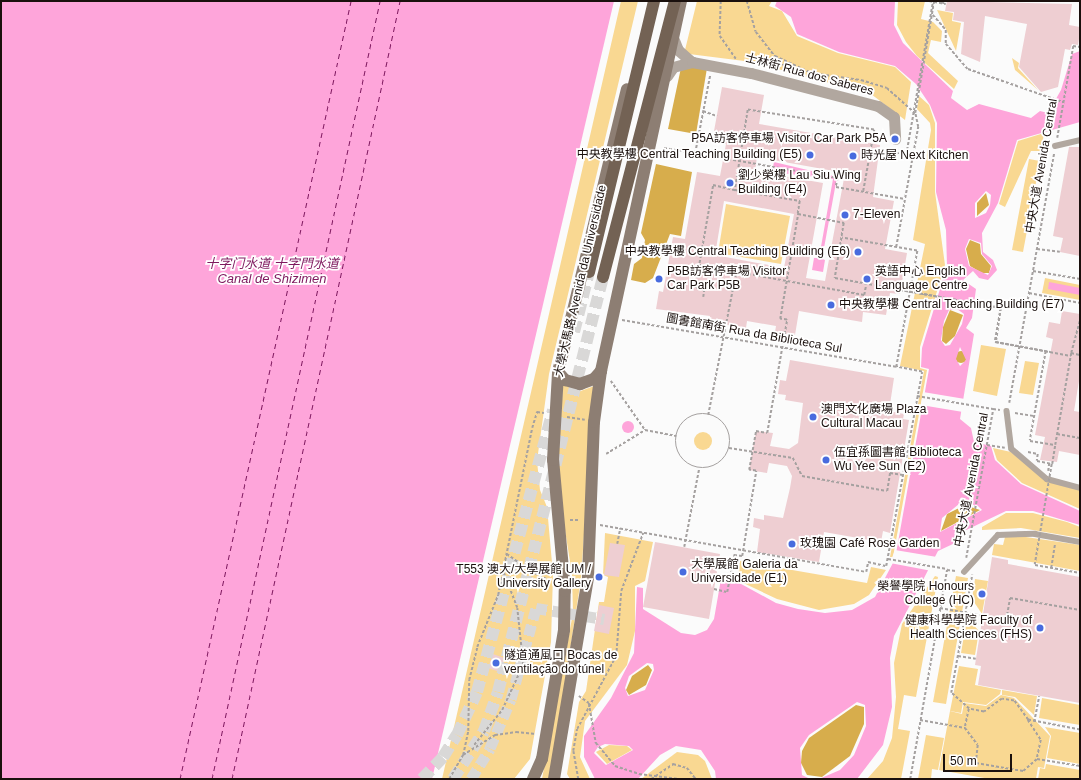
<!DOCTYPE html>
<meta charset="utf-8">
<style>
body{margin:0}
#map{position:relative;width:1081px;height:780px;overflow:hidden;background:#fbfbfb;font-family:Arial,"Noto Sans SC",sans-serif}
div>[style]{position:absolute}
.green>*{inset:0;background:#f9d892}
.round{border-radius:50%}
.forest>*{inset:0;background:#d7ad4c}
.water>*{inset:0;background:#fea5da}
.pier>*{inset:0;background:#fbfbfb}
.ferry>*{height:1px;margin-top:-0.5px;transform-origin:0;background:repeating-linear-gradient(90deg,#7f195f 0 5px,transparent 0 9px)}
.building>*{inset:0;background:#eeced2}
.street-tunnel>*{height:11px;margin-top:-5.5px;transform-origin:0;background:repeating-linear-gradient(90deg,#d9d8d7 0 11px,transparent 0 16.5px)}
.primary-tunnel>*{height:12px;margin-top:-6px;transform-origin:0;background:repeating-linear-gradient(90deg,#d9d8d7 0 12px,transparent 0 18px)}
.path>*{height:1.5px;margin-top:-0.75px;transform-origin:0;background:repeating-linear-gradient(90deg,#a5a1a0 0 3px,transparent 0 5px)}
.path>.ring{margin:-0.75px;padding:0;box-sizing:content-box;background:none;border:1.5px solid #a5a1a0;border-radius:50%}
.lane>*{height:5.5px;margin:-2.75px;padding:0 2.75px;transform-origin:2.75px;border-radius:2.75px;background:#b1a79f}
.street>*{height:11px;margin:-5.5px;padding:0 5.5px;transform-origin:5.5px;border-radius:5.5px;background:#b1a79f}
.secondary>*{height:12px;margin:-6px;padding:0 6px;transform-origin:6px;border-radius:6px;background:#8d7e73}
.primary>*{height:12px;margin:-6px;padding:0 6px;transform-origin:6px;border-radius:6px;background:#736254}
.path-bridge>*{height:1.5px;margin-top:-0.75px;transform-origin:0;background:repeating-linear-gradient(90deg,#a5a1a0 0 3px,transparent 0 5px)}
.dots>*{width:11px;height:11px;translate:-50% -50%;box-sizing:border-box;border:2px solid #fff;border-radius:50%}
span{translate:-50% -50%;white-space:nowrap;text-align:center;line-height:1.15;-webkit-text-stroke:3.5px #fff;paint-order:stroke}
.street-label{font-size:12px;color:#1a100d}
.poi-label{font-size:12px;color:#1a100d}
.right{translate:-100% -50%;text-align:right}
.left{translate:0 -50%;text-align:left}
.water-label{font-size:13px;color:#7f195f;font-style:italic}
.frame{position:absolute;inset:0;border:2px solid #1a100d;pointer-events:none}
.scale{position:absolute;left:943px;top:754px;width:69px;height:18px;box-sizing:border-box;border:2px solid #1a100d;border-top:0;padding-left:5px;font-size:12px;line-height:14px;white-space:nowrap;color:#1a100d;-webkit-text-stroke:3px #fff;paint-order:stroke}
</style>
<div id="map">
<div class="green">
<i style="clip-path:polygon(621px 1px,638px 1px,549px 374px,537px 461px,540px 490px,547px 507px,553px 574px,551px 642px,530px 759px,514px 779px,442px 779px)"></i>
<i style="clip-path:polygon(697px 1px,772px 1px,769px 6px,782px 11px,797px 36px,838px 53px,895px 67px,911px 82px,905px 120px,871px 94px,752px 62px,689px 54px,685px 50px)"></i>
<i style="clip-path:polygon(898px 1px,925px 1px,921px 19px,933px 22px,942px 31px,941px 42px,931px 40px,928px 53px,958px 81px,954px 89px,917px 56px,906px 42px,897px 25px)"></i>
<i style="clip-path:polygon(937px 10px,953px 13px,952px 21px,961px 23px,956px 51px)"></i>
<i style="clip-path:polygon(1012px 58px,1019px 63px,1018px 68px,1038px 90px,1015px 70px)"></i>
<i style="clip-path:polygon(919px 96px,929px 105px,935px 123px,935px 192px,945px 265px,920px 347px,920px 368px,927px 370px,893px 557px,890px 557px,924px 371px,900px 366px,925px 244px,913px 240px,931px 130px,930px 123px,917px 109px)"></i>
<i style="clip-path:polygon(1044px 133px,1041px 151px,1031px 151px,1005px 207px,999px 204px,1018px 141px)"></i>
<i style="clip-path:polygon(1029px 159px,1040px 161px,1023px 252px,1012px 250px)"></i>
<i style="clip-path:polygon(726px 204px,790px 216px,781px 264px,718px 253px)"></i>
<i style="clip-path:polygon(1045px 278px,1080px 285px,1080px 300px,1042px 293px)"></i>
<i style="clip-path:polygon(981px 345px,1006px 349px,997px 396px,973px 391px)"></i>
<i style="clip-path:polygon(1025px 361px,1039px 363px,1033px 395px,1019px 393px)"></i>
<i style="clip-path:polygon(563px 384px,578px 392px,594px 386px,581px 579px,550px 779px,542px 779px,573px 613px,572px 574px,557px 480px)"></i>
<i class="round" style="left:694px;top:432px;width:18px;height:18px"></i>
<i style="clip-path:polygon(993px 448px,1011px 452px,1046px 480px,1080px 490px,1080px 509px,1022px 483px,997px 460px)"></i>
<i style="clip-path:polygon(1006px 513px,1033px 513px,1067px 522px,1080px 527px,1080px 538px,1021px 528px,982px 530px,982px 527px)"></i>
<i style="clip-path:polygon(605px 533px,653px 542px,645px 581px,635px 586px,635px 631px,627px 665px,585px 721px,580px 757px,590px 779px,570px 779px,567px 774px,579px 702px,586px 691px,599px 602px,604px 602px,608px 577px,603px 575px)"></i>
<i style="clip-path:polygon(1019px 536px,1080px 545px,1080px 571px,992px 555px,994px 544px,1003px 545px,1005px 537px)"></i>
<i style="clip-path:polygon(740px 561px,867px 583px,871px 567px,886px 570px,869px 595px,854px 604px,819px 610px,777px 599px,737px 580px)"></i>
<i style="clip-path:polygon(935px 576px,938px 577px,916px 697px,904px 695px,898px 729px,910px 731px,901px 779px,867px 779px,883px 761px,892px 738px,896px 697px,894px 663px,902px 624px)"></i>
<i style="clip-path:polygon(956px 576px,968px 578px,946px 704px,933px 702px)"></i>
<i style="clip-path:polygon(975px 579px,988px 581px,982px 614px,972px 599px)"></i>
<i style="clip-path:polygon(967px 618px,979px 631px,975px 655px,961px 653px)"></i>
<i style="clip-path:polygon(959px 666px,978px 669px,975px 685px,1001px 690px,1000px 694px,986px 705px,963px 702px,961px 713px,950px 711px)"></i>
<i style="clip-path:polygon(1002px 690px,1037px 696px,1034px 715px,1015px 697px,1002px 695px)"></i>
<i style="clip-path:polygon(1001px 695px,1014px 698px,1050px 736px,1044px 768px,1038px 767px,1036px 779px,990px 779px,939px 770px,950px 711px,962px 714px,964px 703px,986px 706px)"></i>
<i style="clip-path:polygon(1042px 698px,1080px 705px,1080px 725px,1039px 718px)"></i>
<i style="clip-path:polygon(1045px 727px,1080px 733px,1080px 764px,1047px 758px,1051px 736px)"></i>
<i style="clip-path:polygon(926px 735px,944px 738px,938px 770px,932px 769px,931px 779px,918px 779px)"></i>
<i style="clip-path:polygon(609px 745px,627px 746px,632px 750px,607px 764px,596px 752px)"></i>
<i style="clip-path:polygon(677px 752px,698px 755px,705px 761px,712px 779px,641px 779px)"></i>
<i style="clip-path:polygon(1046px 764px,1080px 770px,1080px 779px,1038px 779px,1040px 768px,1045px 769px)"></i>
</div>
<div class="forest">
<i style="clip-path:polygon(682px 63px,707px 68px,696px 134px,668px 129px)"></i>
<i style="clip-path:polygon(656px 164px,692px 172px,681px 236px,670px 234px,653px 278px,645px 283px,631px 280px,634px 264px,642px 258px,645px 240px,641px 233px)"></i>
<i style="clip-path:polygon(986px 193px,989px 205px,977px 216px,977px 203px)"></i>
<i style="clip-path:polygon(970px 240px,980px 244px,981px 254px,991px 266px,989px 273px,982px 273px,970px 266px,966px 249px)"></i>
<i style="clip-path:polygon(950px 310px,963px 315px,955px 336px,946px 344px,942px 341px,943px 327px)"></i>
<i class="round" style="left:955px;top:351px;width:12px;height:12px"></i>
<i style="clip-path:polygon(965px 505px,980px 510px,941px 531px,947px 514px)"></i>
<i style="clip-path:polygon(648px 665px,652px 670px,646px 685px,629px 695px,626px 690px,632px 676px)"></i>
<i style="clip-path:polygon(856px 705px,864px 707px,864px 724px,850px 756px,822px 777px,807px 775px,801px 763px,802px 751px,809px 738px)"></i>
</div>
<div class="water">
<i style="clip-path:polygon(1px 1px,614px 1px,432px 779px,1px 779px)"></i>
<i style="clip-path:polygon(evenodd,777px 1px,895px 1px,894px 25px,903px 43px,953px 91px,951px 98px,967px 110px,979px 104px,1031px 118px,1040px 111px,1048px 113px,1061px 90px,1072px 54px,1080px 51px,1080px 122px,1017px 140px,998px 203px,982px 233px,983px 252px,993px 260px,997px 270px,988px 280px,979px 278px,973px 271px,963px 280px,976px 289px,972px 318px,966px 328px,974px 334px,960px 419px,971px 428px,974px 442px,991px 446px,995px 460px,1021px 484px,1080px 511px,1080px 525px,1033px 511px,1006px 511px,960px 533px,955px 543px,938px 551px,894px 636px,890px 658px,892px 707px,883px 745px,857px 779px,819px 779px,840px 770px,854px 755px,866px 726px,865px 705px,857px 702px,809px 735px,800px 748px,802px 775px,810px 779px,716px 779px,715px 771px,701px 750px,676px 746px,660px 755px,638px 779px,595px 779px,584px 757px,584px 736px,611px 698px,634px 653px,637px 587px,643px 588px,643px 609px,681px 633px,695px 635px,707px 630px,714px 619px,721px 579px,732px 579px,776px 603px,798px 609px,825px 613px,852px 610px,875px 597px,895px 559px,929px 369px,921px 367px,922px 348px,947px 266px,946px 230px,936px 192px,937px 123px,930px 105px,916px 84px,895px 66px,839px 52px,797px 34px,791px 17px,775px 6px,777px 1px,986px 191px,991px 195px,990px 205px,986px 213px,975px 218px,975px 203px,986px 191px,777px 1px,969px 239px,981px 243px,982px 254px,992px 266px,988px 275px,969px 266px,965px 249px,969px 239px,777px 1px,957px 309px,964px 314px,962px 324px,950px 345px,945px 346px,941px 340px,944px 321px,949px 310px,957px 309px,777px 1px,960px 347px,966px 360px,960px 366px,956px 359px,960px 347px,777px 1px,959px 504px,977px 505px,982px 510px,940px 532px,942px 518px,959px 504px,777px 1px,647px 663px,653px 664px,654px 670px,645px 690px,628px 696px,625px 688px,629px 676px,647px 663px,777px 1px,605px 744px,629px 746px,633px 750px,606px 765px,594px 753px,598px 747px,605px 744px)"></i>
<i style="clip-path:polygon(774px 162px,837px 177px,822px 259px,825px 260px,823px 272px,812px 270px,814px 258px,819px 258px,833px 179px,772px 172px)"></i>
<i style="clip-path:polygon(1049px 282px,1080px 288px,1080px 295px,1048px 289px)"></i>
<i class="round" style="left:622px;top:421px;width:12px;height:12px"></i>
</div>
<div class="pier">
<i style="clip-path:polygon(923px 392px,965px 399px,963px 412px,921px 405px)"></i>
<i style="clip-path:polygon(895px 550px,937px 557px,932px 571px,890px 563px)"></i>
</div>
<div class="ferry">
<i style="left:180px;top:779px;width:797px;rotate:-77.6deg"></i>
<i style="left:212px;top:779px;width:796px;rotate:-77.81deg"></i>
<i style="left:232px;top:779px;width:796px;rotate:-77.81deg"></i>
</div>
<div class="building">
<i style="clip-path:polygon(947px 1px,1072px 4px,1069px 25px,1080px 27px,1080px 33px,1078px 45px,1072px 44px,1070px 50px,1065px 49px,1058px 87px,1041px 92px,1019px 67px,1027px 24px,985px 16px,980px 62px,961px 54px,964px 22px,953px 20px,954px 12px,945px 11px)"></i>
<i style="clip-path:polygon(evenodd,722px 87px,764px 95px,759px 124px,880px 145px,873px 197px,894px 201px,885px 249px,907px 253px,900px 294px,890px 293px,886px 315px,863px 312px,862px 322px,799px 311px,795px 335px,775px 332px,776px 326px,747px 321px,746px 328px,709px 322px,710px 316px,656px 309px,659px 291px,663px 292px,673px 237px,685px 239px,697px 172px,720px 176px,726px 144px,712px 142px,722px 87px,757px 157px,845px 173px,825px 281px,806px 278px,823px 183px,755px 171px,757px 157px,722px 87px,724px 201px,794px 214px,784px 268px,715px 255px,724px 201px)"></i>
<i style="clip-path:polygon(1069px 147px,1080px 147px,1080px 256px,1060px 252px,1063px 238px,1053px 236px)"></i>
<i style="clip-path:polygon(1062px 311px,1080px 314px,1080px 375px,1074px 411px,1080px 412px,1080px 455px,1059px 451px,1057px 462px,1040px 460px,1045px 437px,1035px 435px,1053px 339px,1046px 337px,1049px 322px,1060px 324px)"></i>
<i style="clip-path:polygon(790px 360px,894px 378px,889px 411px,904px 414px,903px 419px,909px 420px,890px 533px,883px 531px,881px 542px,824px 532px,819px 562px,757px 552px,760px 529px,753px 527px,754px 518px,764px 520px,764px 515px,783px 518px,790px 488px,792px 476px,787px 466px,769px 463px,767px 473px,749px 470px,756px 431px,773px 433px,770px 446px,789px 449px,798px 443px,803px 403px,785px 400px,786px 395px,778px 394px,780px 380px,786px 381px)"></i>
<i style="clip-path:polygon(655px 542px,720px 554px,709px 619px,643px 607px)"></i>
<i style="clip-path:polygon(610px 543px,625px 545px,619px 577px,604px 575px)"></i>
<i style="clip-path:polygon(992px 557px,1008px 560px,1008px 564px,1080px 577px,1080px 703px,978px 685px,981px 666px,975px 665px)"></i>
<i style="clip-path:polygon(599px 605px,614px 608px,609px 634px,594px 631px)"></i>
<i style="clip-path:polygon(493px 654px,504px 658px,500px 672px,488px 668px)"></i>
</div>
<div class="street-tunnel">
<i style="left:471px;top:779px;width:36px;rotate:-58deg"></i>
<i style="left:490px;top:748px;width:53px;rotate:-66.8deg"></i>
<i style="left:511px;top:699px;width:94px;rotate:-74.6deg"></i>
<i style="left:536px;top:608px;width:69px;rotate:9.2deg"></i>
</div>
<div class="primary-tunnel">
<i style="left:574px;top:332px;width:62px;rotate:-76deg"></i>
<i style="left:422px;top:779px;width:30px;rotate:-46deg"></i>
<i style="left:443px;top:757px;width:26px;rotate:-58deg"></i>
<i style="left:457px;top:735px;width:47px;rotate:-65.1deg"></i>
<i style="left:477px;top:692px;width:292px;rotate:-74.9deg"></i>
<i style="left:453px;top:779px;width:57px;rotate:-57.1deg"></i>
<i style="left:484px;top:731px;width:41px;rotate:-70.3deg"></i>
<i style="left:498px;top:692px;width:428px;rotate:-75.8deg"></i>
</div>
<div class="path">
<i style="left:721px;top:1px;width:35px;rotate:92deg"></i>
<i style="left:720px;top:36px;width:28px;rotate:55deg"></i>
<i style="left:747px;top:1px;width:32px;rotate:74deg"></i>
<i style="left:756px;top:32px;width:31px;rotate:52deg"></i>
<i style="left:775px;top:56px;width:40px;rotate:25deg"></i>
<i style="left:811px;top:73px;width:50px;rotate:8deg"></i>
<i style="left:861px;top:80px;width:27px;rotate:17deg"></i>
<i style="left:887px;top:88px;width:38px;rotate:42deg"></i>
<i style="left:934px;top:1px;width:8px"></i>
<i style="left:941px;top:2px;width:5px;rotate:22deg"></i>
<i style="left:933px;top:15px;width:20px;rotate:49deg"></i>
<i style="left:946px;top:30px;width:14px;rotate:90deg"></i>
<i style="left:946px;top:44px;width:33px;rotate:49deg"></i>
<i style="left:968px;top:69px;width:101px;rotate:19.2deg"></i>
<i style="left:776px;top:57px;width:21px;rotate:47deg"></i>
<i style="left:703px;top:111px;width:15px;rotate:20deg"></i>
<i style="left:1057px;top:138px;width:93px;rotate:-80.1deg"></i>
<i style="left:1073px;top:46px;width:7px;rotate:8deg"></i>
<i style="left:664px;top:148px;width:177px;rotate:9.8deg"></i>
<i style="left:838px;top:178px;width:9px;rotate:103deg"></i>
<i style="left:836px;top:187px;width:70px;rotate:9.9deg"></i>
<i style="left:695px;top:153px;width:79px;rotate:-79.1deg"></i>
<i style="left:863px;top:191px;width:62px;rotate:-79.8deg"></i>
<i style="left:874px;top:130px;width:128px;rotate:-171deg"></i>
<i style="left:748px;top:110px;width:81px;rotate:99.2deg"></i>
<i style="left:735px;top:190px;width:66px;rotate:9.6deg"></i>
<i style="left:800px;top:201px;width:13px;rotate:99deg"></i>
<i style="left:798px;top:214px;width:47px;rotate:11.1deg"></i>
<i style="left:844px;top:223px;width:56px;rotate:99.3deg"></i>
<i style="left:835px;top:278px;width:169px;rotate:10.2deg"></i>
<i style="left:1001px;top:308px;width:34px;rotate:98deg"></i>
<i style="left:996px;top:342px;width:76px;rotate:10.6deg"></i>
<i style="left:896px;top:247px;width:122px;rotate:-79.6deg"></i>
<i style="left:918px;top:127px;width:14px;rotate:-102deg"></i>
<i style="left:915px;top:113px;width:114px;rotate:-80.4deg"></i>
<i style="left:1037px;top:249px;width:23px;rotate:7deg"></i>
<i style="left:699px;top:265px;width:168px;rotate:10.3deg"></i>
<i style="left:864px;top:295px;width:16px;rotate:-79deg"></i>
<i style="left:1033px;top:271px;width:48px;rotate:9.7deg"></i>
<i style="left:1029px;top:293px;width:52px;rotate:11.1deg"></i>
<i style="left:703px;top:297px;width:7px;rotate:-82deg"></i>
<i style="left:704px;top:290px;width:9px;rotate:-167deg"></i>
<i style="left:695px;top:288px;width:105px;rotate:-80.1deg"></i>
<i style="left:713px;top:185px;width:23px;rotate:13deg"></i>
<i style="left:622px;top:320px;width:278px;rotate:9.7deg"></i>
<i style="left:1046px;top:351px;width:91px;rotate:100.1deg"></i>
<i style="left:1030px;top:441px;width:25px;rotate:9deg"></i>
<i style="left:1055px;top:445px;width:93px;rotate:-80.1deg"></i>
<i style="left:1071px;top:353px;width:9px;rotate:13deg"></i>
<i style="left:1071px;top:353px;width:35px;rotate:-75deg"></i>
<i style="left:611px;top:381px;width:60px;rotate:55.2deg"></i>
<i style="left:917px;top:396px;width:77px;rotate:9.7deg"></i>
<i style="left:1009px;top:403px;width:254px;rotate:-79.8deg"></i>
<i style="left:1015px;top:413px;width:20px;rotate:9deg"></i>
<i class="ring" style="left:676px;top:414px;width:52.5px;height:52.5px"></i>
<i style="left:708px;top:415px;width:146px;rotate:-78.9deg"></i>
<i style="left:567px;top:417px;width:18px;rotate:9deg"></i>
<i style="left:1057px;top:434px;width:23px;rotate:10deg"></i>
<i style="left:987px;top:445px;width:18px;rotate:9deg"></i>
<i style="left:729px;top:448px;width:65px;rotate:8.9deg"></i>
<i style="left:793px;top:458px;width:20px;rotate:63deg"></i>
<i style="left:802px;top:476px;width:86px;rotate:10deg"></i>
<i style="left:887px;top:491px;width:18px;rotate:-81deg"></i>
<i style="left:890px;top:473px;width:13px;rotate:9deg"></i>
<i style="left:1028px;top:452px;width:10px;rotate:11deg"></i>
<i style="left:1038px;top:454px;width:7px;rotate:98deg"></i>
<i style="left:1037px;top:461px;width:15px;rotate:11deg"></i>
<i style="left:1052px;top:464px;width:19px;rotate:-81deg"></i>
<i style="left:606px;top:454px;width:46px;rotate:-31.6deg"></i>
<i style="left:645px;top:430px;width:32px;rotate:11deg"></i>
<i style="left:1048px;top:471px;width:8px;rotate:-83deg"></i>
<i style="left:570px;top:520px;width:10px"></i>
<i style="left:600px;top:525px;width:270px;rotate:10deg"></i>
<i style="left:866px;top:572px;width:10px;rotate:-79deg"></i>
<i style="left:868px;top:562px;width:18px;rotate:13deg"></i>
<i style="left:886px;top:566px;width:197px;rotate:-79.5deg"></i>
<i style="left:922px;top:372px;width:26px;rotate:-169deg"></i>
<i style="left:896px;top:367px;width:118px;rotate:-79.7deg"></i>
<i style="left:917px;top:251px;width:76px;rotate:-170.2deg"></i>
<i style="left:617px;top:544px;width:16px;rotate:-79deg"></i>
<i style="left:684px;top:547px;width:80px;rotate:-79.2deg"></i>
<i style="left:507px;top:554px;width:29px;rotate:36deg"></i>
<i style="left:530px;top:571px;width:25px;rotate:26deg"></i>
<i style="left:966px;top:558px;width:151px;rotate:-79.7deg"></i>
<i style="left:993px;top:409px;width:7px;rotate:8deg"></i>
<i style="left:888px;top:559px;width:60px;rotate:9.6deg"></i>
<i style="left:1051px;top:568px;width:24px;rotate:-81deg"></i>
<i style="left:714px;top:589px;width:13px;rotate:13deg"></i>
<i style="left:727px;top:592px;width:38px;rotate:-79deg"></i>
<i style="left:734px;top:555px;width:8px;rotate:7deg"></i>
<i style="left:742px;top:556px;width:86px;rotate:-80.6deg"></i>
<i style="left:756px;top:471px;width:7px;rotate:-172deg"></i>
<i style="left:749px;top:470px;width:40px;rotate:-80deg"></i>
<i style="left:756px;top:431px;width:11px;rotate:10deg"></i>
<i style="left:767px;top:433px;width:115px;rotate:-80deg"></i>
<i style="left:787px;top:320px;width:7px;rotate:-172deg"></i>
<i style="left:780px;top:319px;width:107px;rotate:-80.3deg"></i>
<i style="left:940px;top:608px;width:67px;rotate:10.3deg"></i>
<i style="left:1006px;top:620px;width:22px;rotate:-80deg"></i>
<i style="left:1010px;top:598px;width:71px;rotate:9.7deg"></i>
<i style="left:958px;top:656px;width:18px;rotate:9deg"></i>
<i style="left:579px;top:696px;width:12px;rotate:35deg"></i>
<i style="left:589px;top:703px;width:41px;rotate:80.1deg"></i>
<i style="left:596px;top:743px;width:30px;rotate:50deg"></i>
<i style="left:615px;top:766px;width:25px;rotate:18deg"></i>
<i style="left:639px;top:774px;width:40px;rotate:7.1deg"></i>
<i style="left:969px;top:709px;width:24px;rotate:-138deg"></i>
<i style="left:951px;top:693px;width:120px;rotate:-79.9deg"></i>
<i style="left:920px;top:720px;width:46px;rotate:10.1deg"></i>
<i style="left:1028px;top:720px;width:24px;rotate:-126deg"></i>
<i style="left:1014px;top:701px;width:12px;rotate:-171deg"></i>
<i style="left:1002px;top:699px;width:22px;rotate:144deg"></i>
<i style="left:984px;top:712px;width:15px;rotate:-169deg"></i>
<i style="left:969px;top:709px;width:19px;rotate:102deg"></i>
<i style="left:965px;top:728px;width:21px;rotate:53deg"></i>
<i style="left:978px;top:745px;width:18px;rotate:96deg"></i>
<i style="left:976px;top:763px;width:48px;rotate:9.7deg"></i>
<i style="left:1023px;top:771px;width:18px;rotate:-41deg"></i>
<i style="left:1034px;top:722px;width:26px;rotate:-79deg"></i>
<i style="left:1080px;top:730px;width:53px;rotate:-169.1deg"></i>
<i style="left:1028px;top:720px;width:24px;rotate:57deg"></i>
<i style="left:1041px;top:740px;width:19px;rotate:102deg"></i>
<i style="left:1037px;top:759px;width:44px;rotate:9.2deg"></i>
<i style="left:474px;top:745px;width:45px;rotate:-51.3deg"></i>
<i style="left:502px;top:710px;width:50px;rotate:-65deg"></i>
<i style="left:523px;top:665px;width:57px;rotate:-96deg"></i>
<i style="left:517px;top:608px;width:40px;rotate:-111deg"></i>
<i style="left:463px;top:755px;width:25px;rotate:-78deg"></i>
<i style="left:468px;top:731px;width:51px;rotate:-88.9deg"></i>
<i style="left:469px;top:680px;width:34px;rotate:-76deg"></i>
<i style="left:477px;top:647px;width:56px;rotate:-68deg"></i>
<i style="left:498px;top:595px;width:170px;rotate:-78.5deg"></i>
<i style="left:532px;top:428px;width:17px;rotate:-73deg"></i>
<i style="left:537px;top:412px;width:7px;rotate:8deg"></i>
<i style="left:449px;top:779px;width:28px;rotate:-60deg"></i>
<i style="left:463px;top:755px;width:38px;rotate:-32deg"></i>
<i style="left:495px;top:735px;width:21px;rotate:-8deg"></i>
<i style="left:516px;top:732px;width:20px;rotate:6deg"></i>
<i style="left:578px;top:779px;width:28px;rotate:-100deg"></i>
<i style="left:573px;top:751px;width:22px;rotate:-80deg"></i>
<i style="left:577px;top:729px;width:83px;rotate:-61.9deg"></i>
<i style="left:616px;top:656px;width:65px;rotate:-85.6deg"></i>
<i style="left:621px;top:591px;width:62px;rotate:-69.2deg"></i>
<i style="left:651px;top:779px;width:27px;rotate:-34deg"></i>
<i style="left:673px;top:764px;width:15px;rotate:16deg"></i>
<i style="left:687px;top:768px;width:14px;rotate:51deg"></i>
<i style="left:910px;top:779px;width:212px;rotate:-80deg"></i>
<i style="left:947px;top:570px;width:9px;rotate:6deg"></i>
</div>
<div class="lane">
<i style="left:1055px;top:146px;width:26px;rotate:-13deg"></i>
<i style="left:1007px;top:411px;width:38px;rotate:83deg"></i>
<i style="left:1012px;top:449px;width:46px;rotate:40.6deg"></i>
<i style="left:1047px;top:479px;width:34px;rotate:15deg"></i>
<i style="left:964px;top:572px;width:50px;rotate:-47.4deg"></i>
<i style="left:998px;top:535px;width:37px;rotate:-2deg"></i>
<i style="left:1035px;top:534px;width:46px;rotate:10.1deg"></i>
</div>
<div class="street">
<i style="left:674px;top:40px;width:11px;rotate:68deg"></i>
<i style="left:678px;top:50px;width:18px;rotate:41deg"></i>
<i style="left:667px;top:76px;width:11px;rotate:-56deg"></i>
<i style="left:673px;top:67px;width:20px;rotate:-15deg"></i>
<i style="left:692px;top:62px;width:60px;rotate:10.6deg"></i>
<i style="left:751px;top:73px;width:131px;rotate:14.6deg"></i>
<i style="left:878px;top:106px;width:19px;rotate:35deg"></i>
<i style="left:894px;top:117px;width:22px;rotate:87deg"></i>
</div>
<div class="secondary">
<i style="left:558px;top:372px;width:11px;rotate:49deg"></i>
<i style="left:565px;top:380px;width:16px;rotate:15deg"></i>
<i style="left:580px;top:384px;width:15px;rotate:-20deg"></i>
<i style="left:594px;top:379px;width:11px;rotate:-49deg"></i>
<i style="left:533px;top:779px;width:22px;rotate:-66deg"></i>
<i style="left:542px;top:759px;width:131px;rotate:-80.3deg"></i>
<i style="left:564px;top:630px;width:39px;rotate:-89deg"></i>
<i style="left:565px;top:591px;width:132px;rotate:-95.2deg"></i>
<i style="left:553px;top:460px;width:88px;rotate:-86.7deg"></i>
<i style="left:558px;top:372px;width:291px;rotate:-76.3deg"></i>
<i style="left:554px;top:779px;width:205px;rotate:-80.4deg"></i>
<i style="left:588px;top:577px;width:155px;rotate:-87.8deg"></i>
<i style="left:594px;top:422px;width:51px;rotate:-82.2deg"></i>
<i style="left:601px;top:371px;width:379px;rotate:-77.8deg"></i>
</div>
<div class="primary">
<i style="left:589px;top:272px;width:279px;rotate:-76.5deg"></i>
<i style="left:603px;top:277px;width:285px;rotate:-75.4deg"></i>
</div>
<div class="path-bridge">
<i style="left:929px;top:1px;width:17px;rotate:10deg"></i>
<i style="left:881px;top:150px;width:25px;rotate:11deg"></i>
<i style="left:906px;top:155px;width:156px;rotate:-80.1deg"></i>
<i style="left:900px;top:290px;width:103px;rotate:10.1deg"></i>
<i style="left:1001px;top:308px;width:35px;rotate:100deg"></i>
<i style="left:995px;top:342px;width:56px;rotate:10.3deg"></i>
<i style="left:1052px;top:464px;width:102px;rotate:99.6deg"></i>
<i style="left:1035px;top:565px;width:46px;rotate:10.1deg"></i>
</div>
<div class="dots">
<i style="left:895px;top:139px;background:#486bde"></i>
<i style="left:810px;top:155px;background:#486bde"></i>
<i style="left:853px;top:156px;background:#486bde"></i>
<i style="left:730px;top:183px;background:#486bde"></i>
<i style="left:845px;top:215px;background:#486bde"></i>
<i style="left:858px;top:252px;background:#486bde"></i>
<i style="left:659px;top:279px;background:#486bde"></i>
<i style="left:867px;top:279px;background:#486bde"></i>
<i style="left:831px;top:305px;background:#486bde"></i>
<i style="left:813px;top:417px;background:#486bde"></i>
<i style="left:826px;top:460px;background:#486bde"></i>
<i style="left:792px;top:544px;background:#486bde"></i>
<i style="left:683px;top:572px;background:#486bde"></i>
<i style="left:599px;top:577px;background:#486bde"></i>
<i style="left:982px;top:594px;background:#486bde"></i>
<i style="left:1040px;top:628px;background:#486bde"></i>
<i style="left:496px;top:663px;background:#486bde"></i>
</div>
<div class="street-label">
<span style="left:809px;top:75px;rotate:15deg">士林街 Rua dos Saberes</span>
<span style="left:1042px;top:166px;rotate:-80deg">中央大道 Avenida Central</span>
<span style="left:581px;top:281px;rotate:-77deg">大學大馬路 Avenida da Universidade</span>
<span style="left:754px;top:334px;rotate:10deg">圖書館南街 Rua da Biblioteca Sul</span>
<span style="left:972px;top:480px;rotate:-79deg">中央大道 Avenida Central</span>
</div>
<div class="poi-label">
<span class="right" style="left:887px;top:139px">P5A訪客停車場 Visitor Car Park P5A</span>
<span class="right" style="left:802px;top:155px">中央教學樓 Central Teaching Building (E5)</span>
<span class="left" style="left:861px;top:156px">時光屋 Next Kitchen</span>
<span class="left" style="left:738px;top:183px">劉少榮樓 Lau Siu Wing<br>Building (E4)</span>
<span class="left" style="left:853px;top:215px">7-Eleven</span>
<span class="right" style="left:850px;top:252px">中央教學樓 Central Teaching Building (E6)</span>
<span class="left" style="left:667px;top:279px">P5B訪客停車場 Visitor<br>Car Park P5B</span>
<span class="left" style="left:875px;top:279px">英語中心 English<br>Language Centre</span>
<span class="left" style="left:839px;top:305px">中央教學樓 Central Teaching Building (E7)</span>
<span class="left" style="left:821px;top:417px">澳門文化廣場 Plaza<br>Cultural Macau</span>
<span class="left" style="left:834px;top:460px">伍宜孫圖書館 Biblioteca<br>Wu Yee Sun (E2)</span>
<span class="left" style="left:800px;top:544px">玫瑰園 Café Rose Garden</span>
<span class="left" style="left:691px;top:572px">大學展館 Galeria da<br>Universidade (E1)</span>
<span class="right" style="left:591px;top:577px">T553 澳大/大學展館 UM /<br>University Gallery</span>
<span class="right" style="left:974px;top:594px">榮譽學院 Honours<br>College (HC)</span>
<span class="right" style="left:1032px;top:628px">健康科學學院 Faculty of<br>Health Sciences (FHS)</span>
<span class="left" style="left:504px;top:663px">隧道通風口 Bocas de<br>ventilação do túnel</span>
</div>
<div class="water-label">
<span style="left:272px;top:272px">十字门水道 十字門水道<br>Canal de Shizimen</span>
</div>
<div class="frame"></div>
<div class="scale">50 m</div>
</div>
